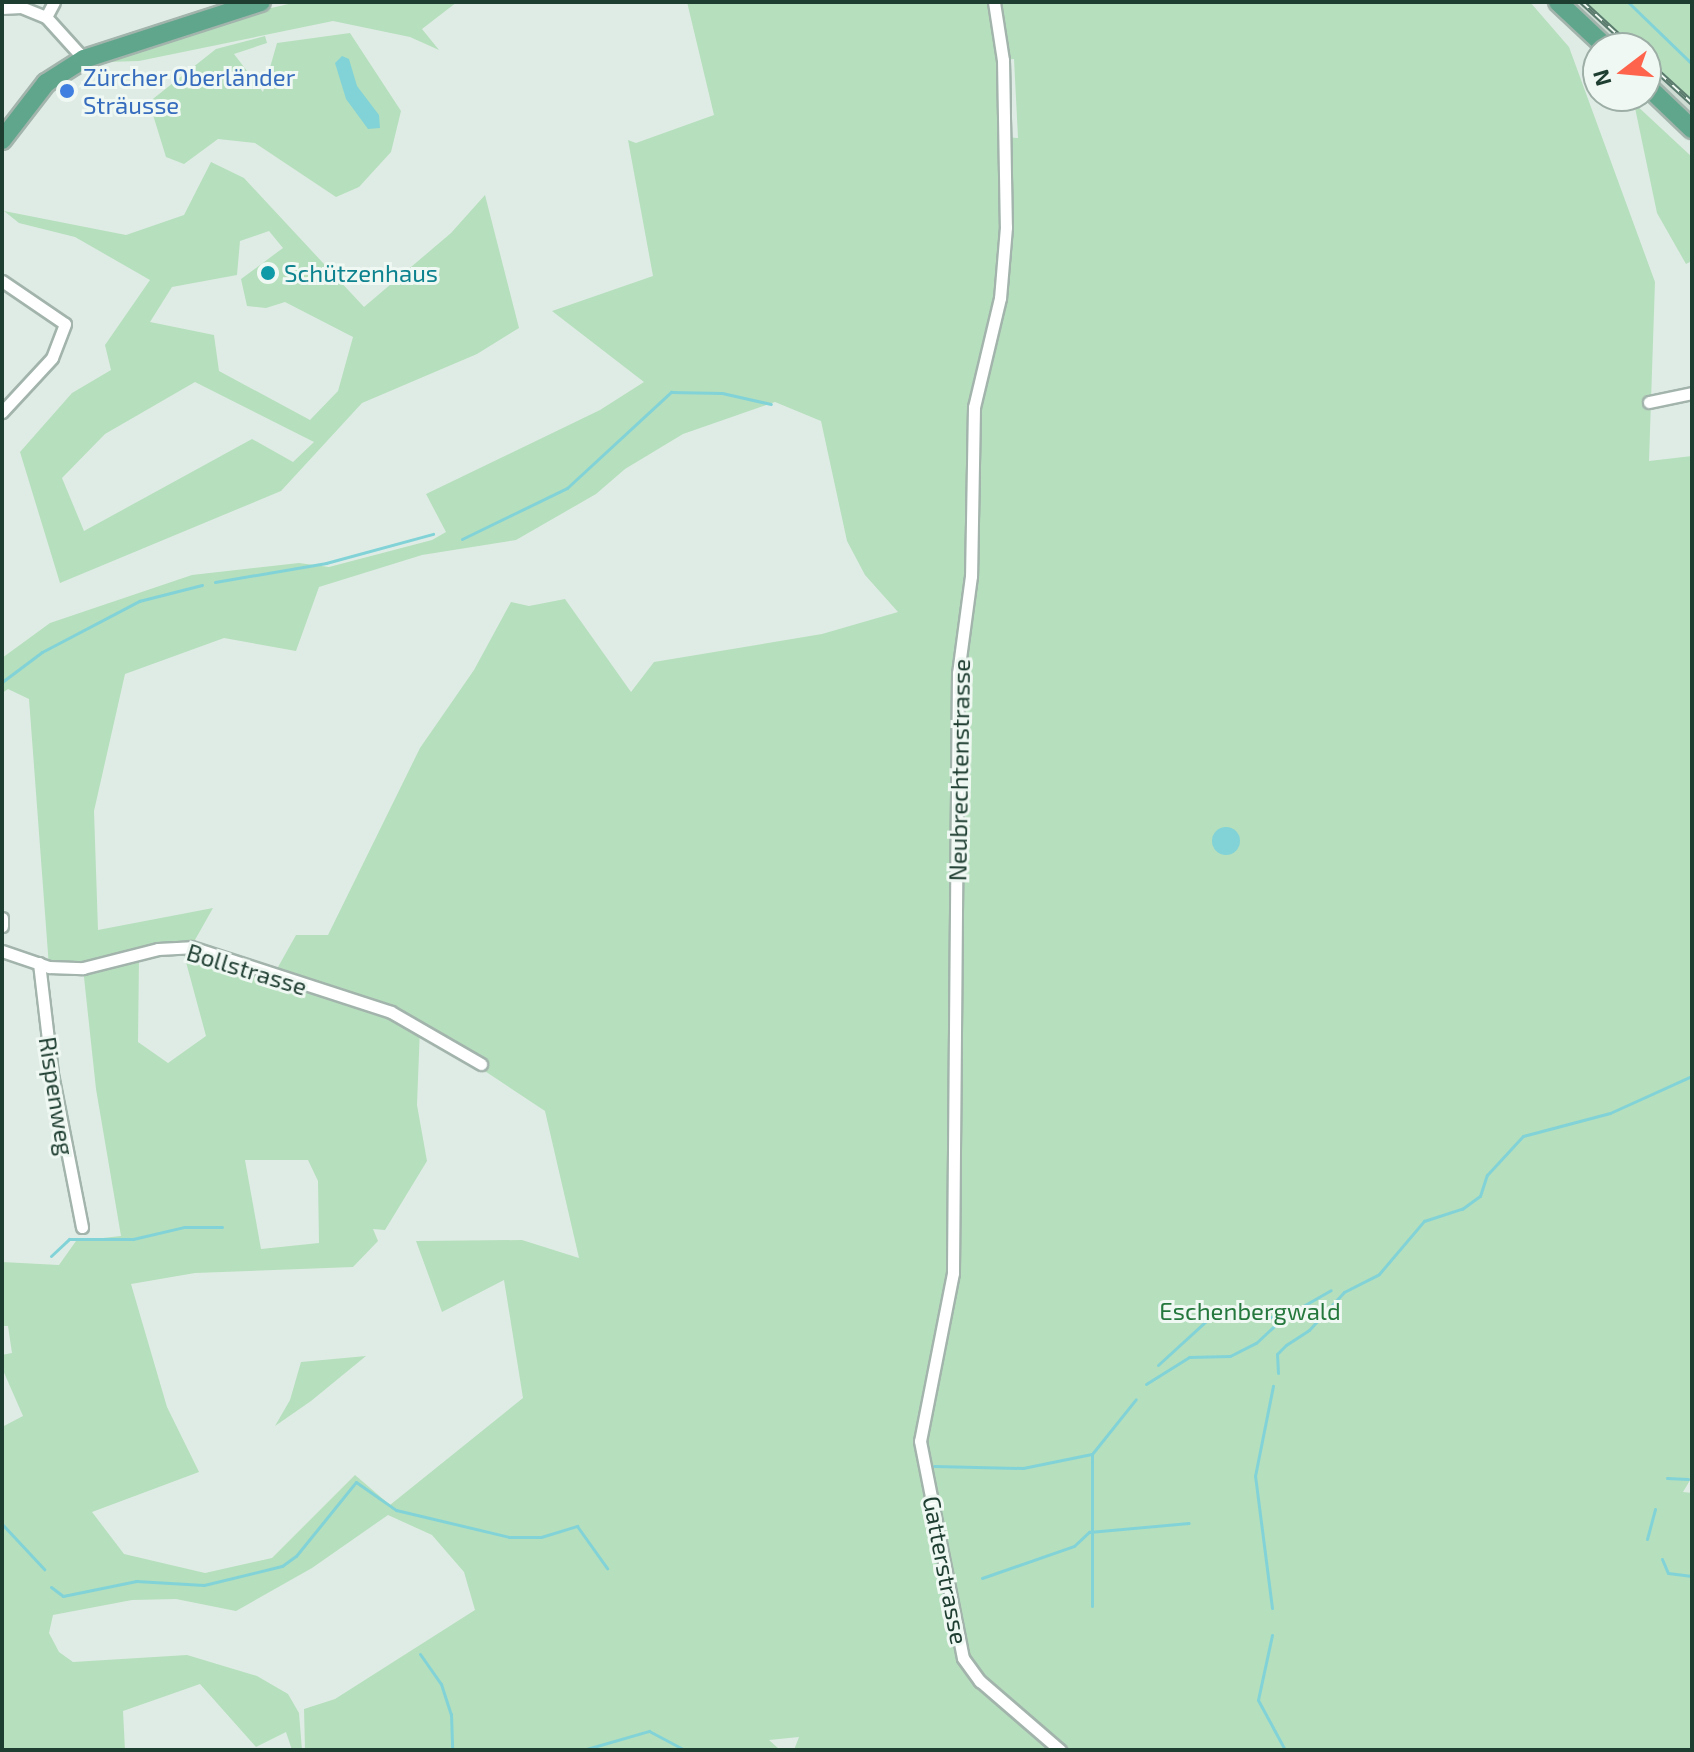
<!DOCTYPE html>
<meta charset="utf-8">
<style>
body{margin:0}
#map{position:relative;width:1694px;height:1752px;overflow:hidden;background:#dfece5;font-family:"Exo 2",sans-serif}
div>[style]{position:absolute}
.built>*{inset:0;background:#cedcd4}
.green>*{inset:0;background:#b6dfbd}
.water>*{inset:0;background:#82d3d7}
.round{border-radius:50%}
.stream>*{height:3px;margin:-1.5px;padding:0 1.5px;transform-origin:1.5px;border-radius:1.5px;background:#82d3d7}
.roads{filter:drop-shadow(2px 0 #a2b4ac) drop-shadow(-2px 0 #a2b4ac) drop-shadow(0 2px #a2b4ac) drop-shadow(0 -2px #a2b4ac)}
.street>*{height:11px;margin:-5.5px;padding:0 5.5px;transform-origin:5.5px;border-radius:5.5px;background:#fff}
.primary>*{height:18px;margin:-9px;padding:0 9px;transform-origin:9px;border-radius:9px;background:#60a68c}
.rail>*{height:6px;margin-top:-3px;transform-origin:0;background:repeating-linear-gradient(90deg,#f0f8f3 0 9px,#597a6d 0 18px);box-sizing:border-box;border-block:2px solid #597a6d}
.dots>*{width:22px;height:22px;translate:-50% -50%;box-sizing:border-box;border:4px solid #f0f8f3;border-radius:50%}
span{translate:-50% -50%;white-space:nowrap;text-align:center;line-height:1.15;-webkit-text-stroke:6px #f0f8f3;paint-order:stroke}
.shop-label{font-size:24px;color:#366cbe}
.left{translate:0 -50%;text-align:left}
.culture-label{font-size:24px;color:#0d838f}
.street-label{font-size:24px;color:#1f3e32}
.park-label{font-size:24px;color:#25783d}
.frame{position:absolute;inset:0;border:4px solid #1f3e32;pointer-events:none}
.north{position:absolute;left:1582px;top:32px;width:80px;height:80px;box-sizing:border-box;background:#f0f8f3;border:2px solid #9caea6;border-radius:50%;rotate:254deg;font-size:22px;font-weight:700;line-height:32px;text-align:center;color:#1f3e32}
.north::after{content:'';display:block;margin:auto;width:28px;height:36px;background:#fe644b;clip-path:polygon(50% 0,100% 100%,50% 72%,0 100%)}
</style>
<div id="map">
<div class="built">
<i style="clip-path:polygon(1569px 2px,1599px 2px,1692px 83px,1692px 116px,1646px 73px,1646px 48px,1619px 48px)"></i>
</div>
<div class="green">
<i style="clip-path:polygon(297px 2px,457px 2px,422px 29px,439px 50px,410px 37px,333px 21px,139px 61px,107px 62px,237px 16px)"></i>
<i style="clip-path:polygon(evenodd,687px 2px,1530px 2px,1569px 47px,1655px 282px,1649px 461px,1692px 456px,1692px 1477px,1683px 1492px,1692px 1493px,1692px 1750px,794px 1750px,799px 1737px,769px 1740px,780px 1750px,305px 1750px,304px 1709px,335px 1699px,475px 1610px,464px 1572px,432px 1535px,388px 1515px,312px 1568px,236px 1611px,176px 1599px,132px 1600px,53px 1615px,49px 1633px,59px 1652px,73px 1662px,187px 1655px,257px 1676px,288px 1694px,299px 1713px,302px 1750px,292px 1750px,286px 1732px,256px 1747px,200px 1684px,123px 1711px,125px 1750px,2px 1750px,2px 1427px,23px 1416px,2px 1368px,2px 1355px,12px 1353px,8px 1326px,2px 1326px,2px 1262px,59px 1265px,76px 1241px,121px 1236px,96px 1089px,83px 968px,49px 967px,29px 699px,8px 689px,2px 693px,2px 658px,50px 623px,192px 575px,299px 563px,329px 567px,432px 540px,446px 532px,426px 494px,600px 410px,644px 382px,552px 311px,653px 276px,628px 140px,636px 143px,714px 115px,687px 2px,1014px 59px,1018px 138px,1017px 138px,1006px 137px,1004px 60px,1014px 59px,687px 2px,775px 402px,821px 421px,847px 541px,865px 575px,898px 612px,822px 634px,654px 662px,631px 692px,565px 599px,529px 606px,511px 602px,474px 670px,420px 748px,328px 935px,296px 935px,273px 976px,183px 951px,206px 1036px,168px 1063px,138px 1042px,139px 959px,191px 947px,213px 908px,98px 930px,94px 811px,125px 674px,224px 638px,296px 651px,319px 587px,422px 555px,516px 540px,596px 494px,625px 469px,683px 434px,775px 402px,687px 2px,420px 1028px,545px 1111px,579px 1258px,522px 1240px,416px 1241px,442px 1312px,504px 1280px,523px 1398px,390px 1505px,355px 1475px,272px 1558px,205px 1573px,124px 1554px,92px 1512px,199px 1472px,167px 1407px,131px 1284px,195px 1273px,353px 1267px,378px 1241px,373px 1229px,385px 1230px,427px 1161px,417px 1105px,420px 1028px,687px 2px,245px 1160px,308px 1160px,318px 1181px,319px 1243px,261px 1249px,245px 1160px)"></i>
<i style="clip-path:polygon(1580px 2px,1692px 2px,1692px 103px,1646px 61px,1646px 48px,1631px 48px)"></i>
<i style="clip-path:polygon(350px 33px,401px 111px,391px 152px,359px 187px,336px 197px,255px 143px,218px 139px,184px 164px,166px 157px,149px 102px,216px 49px,265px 36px,267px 43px,234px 54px,263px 92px,277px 43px)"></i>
<i style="clip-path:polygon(1634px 103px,1692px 157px,1692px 261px,1686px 264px,1657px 213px)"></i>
<i style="clip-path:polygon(evenodd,211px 162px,244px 178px,364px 307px,451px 233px,485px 195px,519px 328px,477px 354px,362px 403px,281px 491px,60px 583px,20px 452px,72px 393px,111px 370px,105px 345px,150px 280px,75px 237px,19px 223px,4px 211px,126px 235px,184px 215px,211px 162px,269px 231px,283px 248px,241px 279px,247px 306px,266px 308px,285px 302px,353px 337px,338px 391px,310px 420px,219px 371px,214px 335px,150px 322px,172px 287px,237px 275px,240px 241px,269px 231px,211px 162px,195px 382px,314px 442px,293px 462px,252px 439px,84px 531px,62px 478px,105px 434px,195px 382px)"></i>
<i style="clip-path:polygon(366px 1356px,311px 1401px,275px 1426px,290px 1400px,301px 1362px)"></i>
</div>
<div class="water">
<i style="clip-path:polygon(342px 56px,349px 59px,357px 86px,379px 115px,380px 128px,368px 129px,346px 99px,335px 63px)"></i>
<i class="round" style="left:1212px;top:827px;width:28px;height:28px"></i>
</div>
<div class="stream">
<i style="left:1628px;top:2px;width:89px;rotate:44.1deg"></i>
<i style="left:462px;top:539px;width:117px;rotate:-25.9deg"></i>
<i style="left:567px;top:488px;width:142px;rotate:-42.7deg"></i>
<i style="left:671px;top:392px;width:51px;rotate:1.1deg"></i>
<i style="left:722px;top:393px;width:50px;rotate:12.7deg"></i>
<i style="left:215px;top:582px;width:113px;rotate:-9.7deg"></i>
<i style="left:326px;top:563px;width:111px;rotate:-15.2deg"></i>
<i style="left:2px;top:682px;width:50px;rotate:-36.9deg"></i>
<i style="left:42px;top:652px;width:110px;rotate:-27.7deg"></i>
<i style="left:139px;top:601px;width:65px;rotate:-14.3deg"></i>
<i style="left:51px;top:1256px;width:25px;rotate:-43deg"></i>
<i style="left:69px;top:1239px;width:64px"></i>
<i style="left:133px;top:1239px;width:52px;rotate:-13.2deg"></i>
<i style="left:184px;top:1227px;width:38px"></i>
<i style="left:1158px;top:1365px;width:79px;rotate:-42.4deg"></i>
<i style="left:1216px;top:1312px;width:66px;rotate:5.2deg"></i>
<i style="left:1282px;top:1318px;width:56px;rotate:-29.7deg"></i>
<i style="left:1278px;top:1373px;width:19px;rotate:-93deg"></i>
<i style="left:1277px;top:1354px;width:13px;rotate:-45deg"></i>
<i style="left:1286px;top:1345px;width:27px;rotate:-33deg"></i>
<i style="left:1309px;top:1330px;width:52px;rotate:-47.4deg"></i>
<i style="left:1344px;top:1292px;width:39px;rotate:-27deg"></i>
<i style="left:1379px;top:1274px;width:70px;rotate:-49.7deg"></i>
<i style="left:1424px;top:1221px;width:40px;rotate:-18deg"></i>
<i style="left:1462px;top:1209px;width:22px;rotate:-36deg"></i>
<i style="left:1480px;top:1196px;width:22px;rotate:-72deg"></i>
<i style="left:1487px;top:1175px;width:53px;rotate:-47.3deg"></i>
<i style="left:1523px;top:1136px;width:90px;rotate:-14.8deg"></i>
<i style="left:1610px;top:1113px;width:90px;rotate:-24.3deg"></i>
<i style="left:1146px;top:1384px;width:51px;rotate:-32.1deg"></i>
<i style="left:1189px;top:1357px;width:41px;rotate:-1.4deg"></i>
<i style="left:1230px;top:1356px;width:29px;rotate:-27deg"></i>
<i style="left:1256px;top:1343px;width:34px;rotate:-43deg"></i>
<i style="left:934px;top:1466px;width:89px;rotate:1.3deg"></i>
<i style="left:1023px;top:1468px;width:70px;rotate:-11.5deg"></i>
<i style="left:1667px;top:1478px;width:21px;rotate:3deg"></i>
<i style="left:2px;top:1524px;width:62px;rotate:47deg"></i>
<i style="left:1647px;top:1539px;width:31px;rotate:-75deg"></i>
<i style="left:1662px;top:1559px;width:15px;rotate:67deg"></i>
<i style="left:1668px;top:1573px;width:24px;rotate:7deg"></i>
<i style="left:982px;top:1578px;width:97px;rotate:-19.2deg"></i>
<i style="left:1074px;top:1546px;width:21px;rotate:-43deg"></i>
<i style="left:1089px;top:1532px;width:100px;rotate:-5.1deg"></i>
<i style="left:51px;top:1587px;width:15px;rotate:37deg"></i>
<i style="left:63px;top:1596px;width:75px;rotate:-11.6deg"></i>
<i style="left:136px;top:1581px;width:68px;rotate:3.4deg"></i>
<i style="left:204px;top:1585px;width:80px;rotate:-13.7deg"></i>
<i style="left:282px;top:1566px;width:17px;rotate:-36deg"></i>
<i style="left:296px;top:1556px;width:95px;rotate:-51deg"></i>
<i style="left:356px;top:1482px;width:49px;rotate:35deg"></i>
<i style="left:396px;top:1510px;width:116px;rotate:13.4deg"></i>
<i style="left:509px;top:1537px;width:32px"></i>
<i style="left:541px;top:1537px;width:38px;rotate:-17deg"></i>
<i style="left:577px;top:1526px;width:52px;rotate:54.5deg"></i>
<i style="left:1092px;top:1606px;width:152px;rotate:-90deg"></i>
<i style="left:1092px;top:1454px;width:70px;rotate:-51.3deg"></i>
<i style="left:1272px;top:1608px;width:133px;rotate:-97.3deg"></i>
<i style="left:1255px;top:1476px;width:92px;rotate:-78.7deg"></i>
<i style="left:1272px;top:1635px;width:66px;rotate:102.2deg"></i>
<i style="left:1258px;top:1700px;width:57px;rotate:61.6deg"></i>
<i style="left:420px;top:1654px;width:37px;rotate:55deg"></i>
<i style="left:441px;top:1684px;width:32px;rotate:72deg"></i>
<i style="left:451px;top:1714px;width:36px;rotate:88deg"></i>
<i style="left:583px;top:1750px;width:69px;rotate:-16.1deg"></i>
<i style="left:649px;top:1731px;width:40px;rotate:28deg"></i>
</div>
<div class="roads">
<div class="street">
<i style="left:994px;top:2px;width:59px;rotate:81.2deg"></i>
<i style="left:1003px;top:60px;width:167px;rotate:89deg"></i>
<i style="left:1006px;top:227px;width:71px;rotate:94.8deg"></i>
<i style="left:1000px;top:298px;width:112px;rotate:103.4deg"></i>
<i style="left:974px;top:407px;width:169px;rotate:91deg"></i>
<i style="left:971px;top:576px;width:98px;rotate:97.6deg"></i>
<i style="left:958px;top:673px;width:600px;rotate:90.48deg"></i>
<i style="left:953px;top:1273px;width:171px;rotate:101.1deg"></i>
<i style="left:920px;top:1441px;width:221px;rotate:78.8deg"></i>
<i style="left:963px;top:1658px;width:29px;rotate:54deg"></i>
<i style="left:980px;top:1681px;width:106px;rotate:40.8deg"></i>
<i style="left:2px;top:8px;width:19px;rotate:-3deg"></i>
<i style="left:21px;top:7px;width:27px;rotate:22deg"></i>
<i style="left:46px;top:17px;width:57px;rotate:47.9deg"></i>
<i style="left:46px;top:17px;width:17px;rotate:-62deg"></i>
<i style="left:2px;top:281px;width:76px;rotate:34.3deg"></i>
<i style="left:65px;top:324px;width:36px;rotate:111deg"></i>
<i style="left:52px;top:358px;width:74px;rotate:132.8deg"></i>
<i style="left:1649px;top:402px;width:44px;rotate:-11.8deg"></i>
<i style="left:2px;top:918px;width:8px;rotate:90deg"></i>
<i style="left:2px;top:951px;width:50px;rotate:18.8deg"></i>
<i style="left:49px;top:967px;width:34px;rotate:2deg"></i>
<i style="left:83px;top:968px;width:77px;rotate:-14.2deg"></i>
<i style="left:158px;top:949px;width:33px;rotate:-3deg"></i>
<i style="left:191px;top:947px;width:210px;rotate:18deg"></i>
<i style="left:391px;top:1012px;width:104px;rotate:30deg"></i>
<i style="left:39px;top:963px;width:112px;rotate:83.3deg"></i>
<i style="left:52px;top:1074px;width:156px;rotate:78.9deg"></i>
</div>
<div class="primary">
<i style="left:1558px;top:2px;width:67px;rotate:43.2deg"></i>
<i style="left:1646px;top:85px;width:64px;rotate:43.7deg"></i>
<i style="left:2px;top:140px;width:72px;rotate:-52.3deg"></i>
<i style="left:46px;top:83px;width:45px;rotate:-32.3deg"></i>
<i style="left:84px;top:59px;width:186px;rotate:-17.9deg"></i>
</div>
</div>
<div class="rail">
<i style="left:1582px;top:2px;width:68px;rotate:42.6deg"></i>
<i style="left:1646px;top:61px;width:62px;rotate:42.4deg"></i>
</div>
<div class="dots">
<i style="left:67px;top:91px;background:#3f7fe0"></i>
<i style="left:268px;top:273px;background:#0f9aa8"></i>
</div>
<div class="shop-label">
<span class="left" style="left:83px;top:91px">Zürcher Oberländer<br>Sträusse</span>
</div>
<div class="culture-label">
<span class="left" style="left:284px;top:273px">Schützenhaus</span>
</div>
<div class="street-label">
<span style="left:959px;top:770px;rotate:-89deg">Neubrechtenstrasse</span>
<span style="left:247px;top:969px;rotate:17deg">Bollstrasse</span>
<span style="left:57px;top:1096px;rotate:81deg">Rispenweg</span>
<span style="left:946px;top:1570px;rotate:79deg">Gatterstrasse</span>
</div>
<div class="park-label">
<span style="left:1250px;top:1311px">Eschenbergwald</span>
</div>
<div class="frame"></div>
<div class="north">N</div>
</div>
